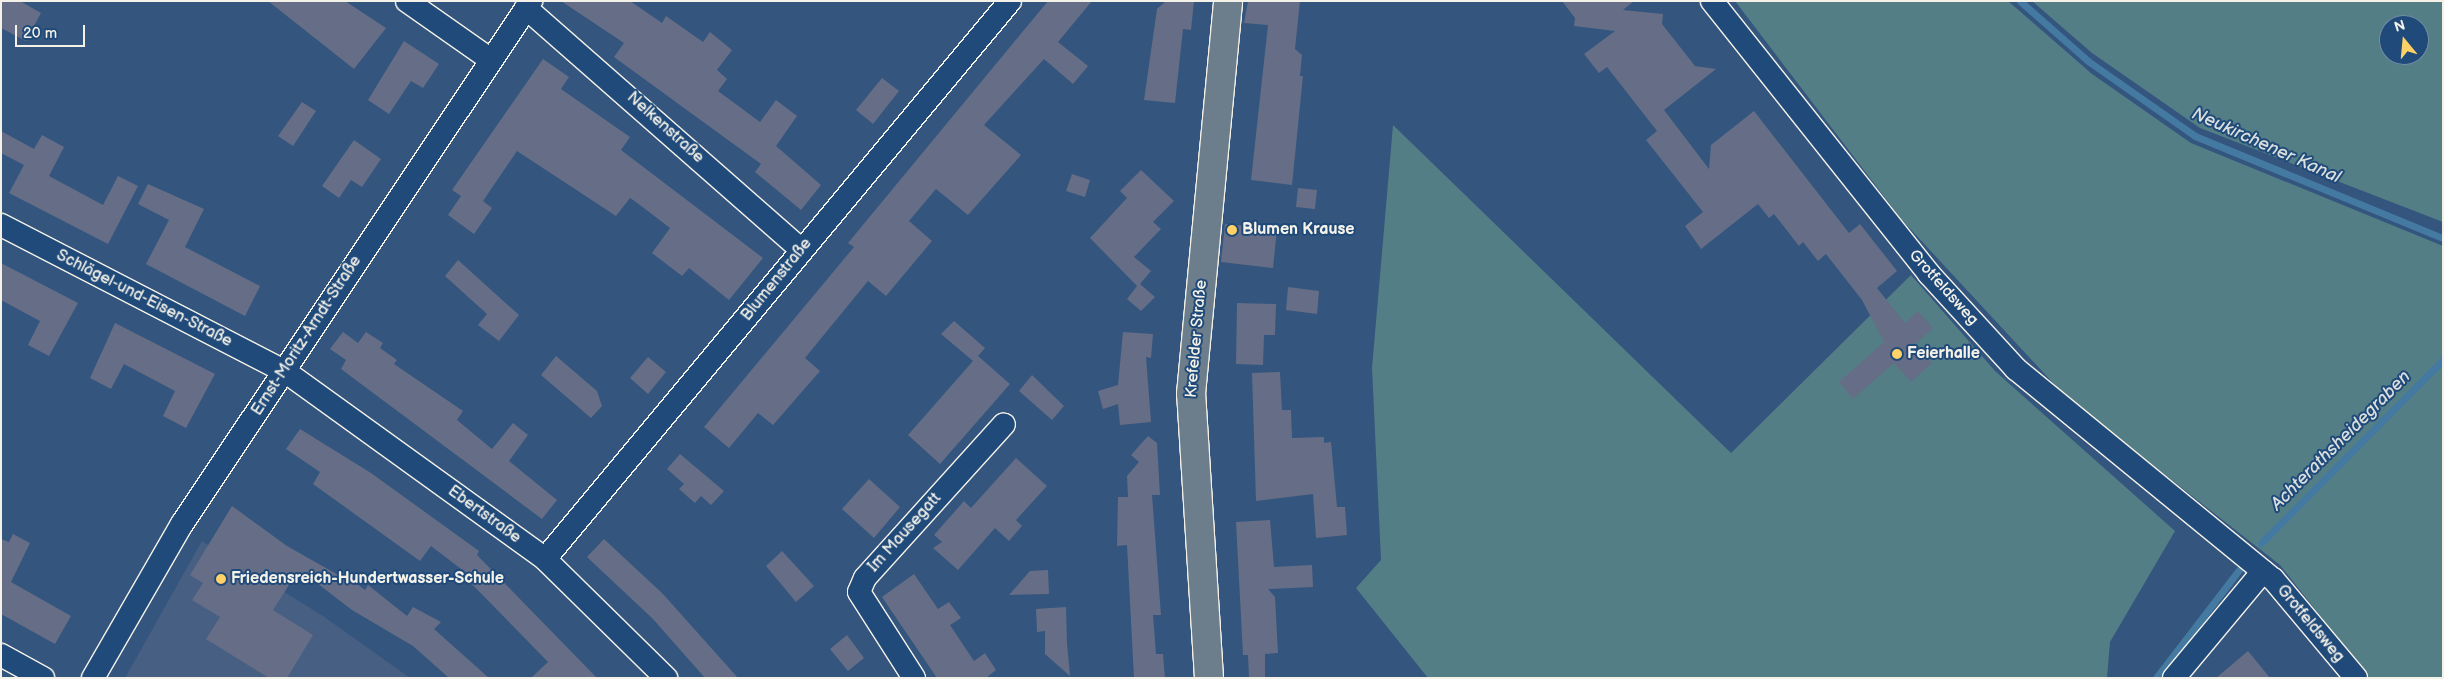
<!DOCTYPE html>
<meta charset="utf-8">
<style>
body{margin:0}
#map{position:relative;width:2444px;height:679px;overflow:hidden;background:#34557e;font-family:"Balsamiq Sans",sans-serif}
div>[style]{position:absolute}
.built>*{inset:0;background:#475f82}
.green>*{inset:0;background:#537e86}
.stream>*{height:7px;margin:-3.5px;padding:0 3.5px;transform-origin:3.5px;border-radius:3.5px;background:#447aa1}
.building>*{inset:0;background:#656e86}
.roads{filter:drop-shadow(1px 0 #f4f1e8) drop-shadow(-1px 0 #f4f1e8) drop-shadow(0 1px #f4f1e8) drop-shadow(0 -1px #f4f1e8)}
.minor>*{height:22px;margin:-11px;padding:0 11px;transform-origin:11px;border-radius:11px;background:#1f4a7a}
.major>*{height:28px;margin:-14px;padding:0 14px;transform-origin:14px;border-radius:14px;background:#6c7d8c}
.dots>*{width:14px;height:14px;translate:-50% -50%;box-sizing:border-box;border:2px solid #1f4a7a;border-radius:50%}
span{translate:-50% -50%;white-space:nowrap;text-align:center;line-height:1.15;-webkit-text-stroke:4px #1f4a7a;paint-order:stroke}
.street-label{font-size:16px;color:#f4f1e8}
.poi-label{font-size:16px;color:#f4f1e8;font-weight:700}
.left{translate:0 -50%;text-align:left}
.water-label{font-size:18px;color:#dadfdd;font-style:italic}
.frame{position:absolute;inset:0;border:2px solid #f4f1e8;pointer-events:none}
.north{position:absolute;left:2379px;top:15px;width:50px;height:50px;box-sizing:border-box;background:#1f4a7a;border:1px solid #748da6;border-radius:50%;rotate:343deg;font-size:14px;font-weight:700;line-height:20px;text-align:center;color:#f4f1e8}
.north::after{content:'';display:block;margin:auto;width:18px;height:22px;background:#ffd166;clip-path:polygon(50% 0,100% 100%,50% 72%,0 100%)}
.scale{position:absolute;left:15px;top:25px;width:70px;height:22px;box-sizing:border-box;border:2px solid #f4f1e8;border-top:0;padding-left:6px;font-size:15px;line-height:18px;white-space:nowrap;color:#f4f1e8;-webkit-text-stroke:4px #1f4a7a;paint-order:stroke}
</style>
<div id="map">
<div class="built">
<i style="clip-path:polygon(202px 541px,323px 616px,410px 678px,125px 678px)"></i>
</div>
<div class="green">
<i style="clip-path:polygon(1735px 1px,2008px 1px,2092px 74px,2191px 143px,2443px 246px,2443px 678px,2369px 678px,2280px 565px,2066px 397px,1902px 220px)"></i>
<i style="clip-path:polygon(evenodd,2032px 1px,2443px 1px,2443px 222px,2200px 128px,2092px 53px,2032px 1px,2389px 25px,2419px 25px,2419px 55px,2389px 55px,2389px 25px)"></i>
<i style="clip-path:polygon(1393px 125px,1731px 453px,1911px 275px,1995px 371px,2175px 531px,2110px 642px,2107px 678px,1428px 678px,1356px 588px,1381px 560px,1372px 368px)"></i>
</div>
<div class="stream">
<i style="left:2020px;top:1px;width:91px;rotate:41.4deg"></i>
<i style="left:2088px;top:61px;width:131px;rotate:35deg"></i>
<i style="left:2195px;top:136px;width:268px;rotate:22.4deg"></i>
<i style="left:2261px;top:543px;width:258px;rotate:-45.2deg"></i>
<i style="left:2156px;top:678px;width:136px;rotate:-52.5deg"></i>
</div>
<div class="building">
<i style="clip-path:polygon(1px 1px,20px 1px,41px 13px,26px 41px,1px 28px)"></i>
<i style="clip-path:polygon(268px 1px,345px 1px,386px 28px,354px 69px)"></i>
<i style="clip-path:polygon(561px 1px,630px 1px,662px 23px,666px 16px,703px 42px,710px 32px,732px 50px,717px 70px,727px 79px,718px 91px,760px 122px,776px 100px,797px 116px,776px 146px,821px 185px,801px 210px,755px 172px,761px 164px,614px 57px,624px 43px)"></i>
<i style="clip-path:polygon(1048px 1px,1092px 1px,1058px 42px,1088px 66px,1073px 84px,1044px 59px,984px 125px,1021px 155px,968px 215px,936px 189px,909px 221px,932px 241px,886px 296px,868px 281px,805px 358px,820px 371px,773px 425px,758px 413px,729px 448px,704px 427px,854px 247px,848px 243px)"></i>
<i style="clip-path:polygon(1166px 1px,1194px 1px,1191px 30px,1183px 29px,1175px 103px,1144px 100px,1157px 9px)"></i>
<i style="clip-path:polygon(1248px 1px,1300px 1px,1295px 49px,1302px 55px,1300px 76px,1303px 76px,1292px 185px,1251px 180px,1268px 25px,1244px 23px)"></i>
<i style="clip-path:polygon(1562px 1px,1634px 1px,1623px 10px,1663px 14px,1662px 24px,1695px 66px,1716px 69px,1664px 110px,1709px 169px,1711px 145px,1754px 111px,1849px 233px,1860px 224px,1897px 271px,1877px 288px,1905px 323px,1918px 311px,1933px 328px,1915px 344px,1932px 363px,1911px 382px,1894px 363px,1853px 399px,1839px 382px,1884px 342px,1862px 300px,1826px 254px,1818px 261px,1803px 242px,1799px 246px,1774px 214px,1769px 218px,1758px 204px,1701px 249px,1685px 226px,1703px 212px,1646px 140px,1657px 131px,1607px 67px,1599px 73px,1584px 54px,1615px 31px,1574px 26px,1575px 18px)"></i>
<i style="clip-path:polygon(404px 41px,439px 64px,423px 88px,411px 81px,389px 114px,368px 100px)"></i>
<i style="clip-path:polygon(543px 59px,569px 77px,561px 89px,630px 137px,621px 150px,763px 258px,729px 300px,689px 268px,682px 276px,652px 253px,670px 228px,636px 202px,630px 198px,616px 216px,517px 151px,483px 201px,492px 208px,474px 234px,448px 215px,461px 196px,452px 190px)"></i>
<i style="clip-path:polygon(882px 78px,899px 91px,873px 124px,856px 110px)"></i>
<i style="clip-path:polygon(302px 102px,316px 111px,293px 146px,278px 136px)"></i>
<i style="clip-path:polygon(1px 131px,34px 149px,42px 135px,64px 147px,49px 176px,103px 205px,118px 176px,138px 186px,108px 244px,9px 193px,24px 165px,1px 153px)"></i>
<i style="clip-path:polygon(354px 140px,381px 159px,362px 187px,351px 180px,339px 198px,322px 186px)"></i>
<i style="clip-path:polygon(1141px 170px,1174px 201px,1153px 222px,1161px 229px,1134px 257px,1151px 271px,1140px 284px,1155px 297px,1141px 311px,1127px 299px,1137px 286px,1090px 238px,1127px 198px,1120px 191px)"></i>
<i style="clip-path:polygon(1072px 174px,1090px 180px,1085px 197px,1066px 191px)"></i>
<i style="clip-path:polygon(148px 184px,204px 209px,185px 247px,260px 286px,245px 316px,146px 264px,169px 220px,138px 204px)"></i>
<i style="clip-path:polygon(1298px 188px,1317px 190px,1315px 209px,1296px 207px)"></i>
<i style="clip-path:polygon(1225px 224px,1277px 229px,1273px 268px,1221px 262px)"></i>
<i style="clip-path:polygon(458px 260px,519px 315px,499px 341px,478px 325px,487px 314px,445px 276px)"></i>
<i style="clip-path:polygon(1px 263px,78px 303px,49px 356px,28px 345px,40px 321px,1px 300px)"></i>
<i style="clip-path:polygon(1288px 287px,1319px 291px,1317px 314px,1286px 310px)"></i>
<i style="clip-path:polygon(1237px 303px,1276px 304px,1275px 335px,1264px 335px,1263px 365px,1236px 364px)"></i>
<i style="clip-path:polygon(954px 321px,985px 348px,978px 356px,1010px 384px,940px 464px,908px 435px,973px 361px,941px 334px)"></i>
<i style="clip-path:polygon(115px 323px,215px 374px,186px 428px,163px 416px,175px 391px,124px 364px,111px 389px,90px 378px)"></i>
<i style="clip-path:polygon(343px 332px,358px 343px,366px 332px,383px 343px,380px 348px,397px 360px,394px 364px,463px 411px,457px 420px,492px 449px,513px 423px,528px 435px,509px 461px,557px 500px,542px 519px,341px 369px,346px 360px,330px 349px)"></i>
<i style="clip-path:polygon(1123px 332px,1153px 334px,1151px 358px,1146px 357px,1151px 422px,1120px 425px,1118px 404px,1103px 409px,1098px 391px,1118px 385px)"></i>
<i style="clip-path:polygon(556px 356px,597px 391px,602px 406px,591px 418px,541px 375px)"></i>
<i style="clip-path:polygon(648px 357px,666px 372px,648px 394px,630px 378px)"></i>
<i style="clip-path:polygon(1280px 372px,1282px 410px,1291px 410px,1292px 438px,1324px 437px,1324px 443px,1331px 442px,1337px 507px,1345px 507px,1347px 535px,1316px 538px,1313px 494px,1256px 501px,1252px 373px)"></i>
<i style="clip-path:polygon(1032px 375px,1064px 406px,1052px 420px,1019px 391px)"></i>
<i style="clip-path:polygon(300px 429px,371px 473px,479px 551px,477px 555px,597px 678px,531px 678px,548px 662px,466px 578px,469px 575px,431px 546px,420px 561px,313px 484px,320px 472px,286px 449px)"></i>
<i style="clip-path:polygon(1148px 436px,1157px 443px,1160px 495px,1152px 495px,1161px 615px,1153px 615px,1156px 654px,1163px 654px,1165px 678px,1134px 678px,1127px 545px,1117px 546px,1118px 497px,1128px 497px,1127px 476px,1139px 462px,1131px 455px)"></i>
<i style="clip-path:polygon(680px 454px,724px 491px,711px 505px,701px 496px,695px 503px,679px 489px,684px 484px,667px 469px)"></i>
<i style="clip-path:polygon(1016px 458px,1047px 486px,1016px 520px,1022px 526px,1009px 541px,995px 528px,958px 570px,933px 548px,942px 542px,934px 535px,964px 501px,971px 508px)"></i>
<i style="clip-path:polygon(869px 479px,900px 507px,874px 538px,842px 509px)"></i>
<i style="clip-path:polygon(232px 506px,287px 546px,340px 576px,343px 573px,365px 590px,368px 585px,407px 616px,413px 607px,441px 622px,434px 629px,489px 678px,449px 678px,413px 646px,352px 610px,309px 577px,307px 580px,296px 574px,273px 610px,313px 635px,287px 678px,269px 678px,206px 639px,220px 617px,192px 600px,203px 583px,190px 575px)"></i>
<i style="clip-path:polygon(1270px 520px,1274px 567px,1312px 565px,1313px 587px,1268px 589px,1275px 597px,1278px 653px,1265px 654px,1265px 678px,1249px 678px,1248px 655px,1243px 655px,1236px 522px)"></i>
<i style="clip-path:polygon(13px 534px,30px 543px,11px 582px,71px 616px,55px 644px,1px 614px,1px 539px,9px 542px)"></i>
<i style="clip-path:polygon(604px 539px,663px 594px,738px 678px,705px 678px,653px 619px,587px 557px)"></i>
<i style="clip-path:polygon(782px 551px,814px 586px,796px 602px,766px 566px)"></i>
<i style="clip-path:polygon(1048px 570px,1049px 594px,1009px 595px,1030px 571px)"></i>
<i style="clip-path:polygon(914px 574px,938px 609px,949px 602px,961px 618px,950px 625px,974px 661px,985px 653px,996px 670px,986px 678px,937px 678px,882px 597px)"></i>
<i style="clip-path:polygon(1066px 607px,1067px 643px,1070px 676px,1045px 654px,1045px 631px,1037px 632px,1036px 609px)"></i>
<i style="clip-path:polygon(847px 635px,864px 658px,848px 671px,830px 649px)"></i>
<i style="clip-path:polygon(2248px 651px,2270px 678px,2216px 678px)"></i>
</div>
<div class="roads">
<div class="minor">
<i style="left:407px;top:1px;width:103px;rotate:35.1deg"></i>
<i style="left:1712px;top:1px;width:349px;rotate:51.5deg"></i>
<i style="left:1929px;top:274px;width:129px;rotate:47.5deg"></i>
<i style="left:2016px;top:369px;width:332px;rotate:39.3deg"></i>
<i style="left:2273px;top:579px;width:129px;rotate:50deg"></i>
<i style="left:526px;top:8px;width:366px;rotate:41.3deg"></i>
<i style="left:1px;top:225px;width:321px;rotate:27.3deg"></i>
<i style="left:286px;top:372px;width:319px;rotate:35.8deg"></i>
<i style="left:545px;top:559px;width:170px;rotate:44.5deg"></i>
<i style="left:545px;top:559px;width:726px;rotate:-50.19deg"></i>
<i style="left:1px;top:655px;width:48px;rotate:28.7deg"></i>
<i style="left:93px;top:678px;width:178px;rotate:-60deg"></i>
<i style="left:182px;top:524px;width:629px;rotate:-56.28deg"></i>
<i style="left:914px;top:678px;width:102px;rotate:-122.6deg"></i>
<i style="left:859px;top:592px;width:15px;rotate:-67deg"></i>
<i style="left:865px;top:578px;width:207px;rotate:-47.9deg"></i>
<i style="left:2174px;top:678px;width:139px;rotate:-50.2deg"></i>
</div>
<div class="major">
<i style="left:1209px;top:678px;width:285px;rotate:-93.6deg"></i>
<i style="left:1191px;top:394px;width:395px;rotate:-84.6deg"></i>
</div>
</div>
<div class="dots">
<i style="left:1232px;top:230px;background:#ffd166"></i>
<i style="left:1897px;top:354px;background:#ffd166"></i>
<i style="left:221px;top:579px;background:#ffd166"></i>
</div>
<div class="street-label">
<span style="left:665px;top:128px;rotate:42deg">Nelkenstraße</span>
<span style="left:777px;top:280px;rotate:-51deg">Blumenstraße</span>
<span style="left:1943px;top:288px;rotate:48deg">Grotfeldsweg</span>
<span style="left:144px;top:299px;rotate:27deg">Schlägel-und-Eisen-Straße</span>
<span style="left:307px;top:336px;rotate:-57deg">Ernst-Moritz-Arndt-Straße</span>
<span style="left:1197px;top:339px;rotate:-85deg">Krefelder Straße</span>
<span style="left:484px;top:515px;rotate:36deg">Ebertstraße</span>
<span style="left:905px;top:533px;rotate:-48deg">Im Mausegatt</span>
<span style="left:2310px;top:624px;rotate:50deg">Grotfeldsweg</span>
</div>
<div class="poi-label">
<span class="left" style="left:1242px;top:230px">Blumen Krause</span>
<span class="left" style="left:1907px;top:354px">Feierhalle</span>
<span class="left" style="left:231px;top:579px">Friedensreich-Hundertwasser-Schule</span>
</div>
<div class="water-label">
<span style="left:2266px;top:146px;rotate:24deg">Neukirchener Kanal</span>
<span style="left:2341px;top:441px;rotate:-45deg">Achterathsheidegraben</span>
</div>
<div class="frame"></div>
<div class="north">N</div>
<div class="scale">20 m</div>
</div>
